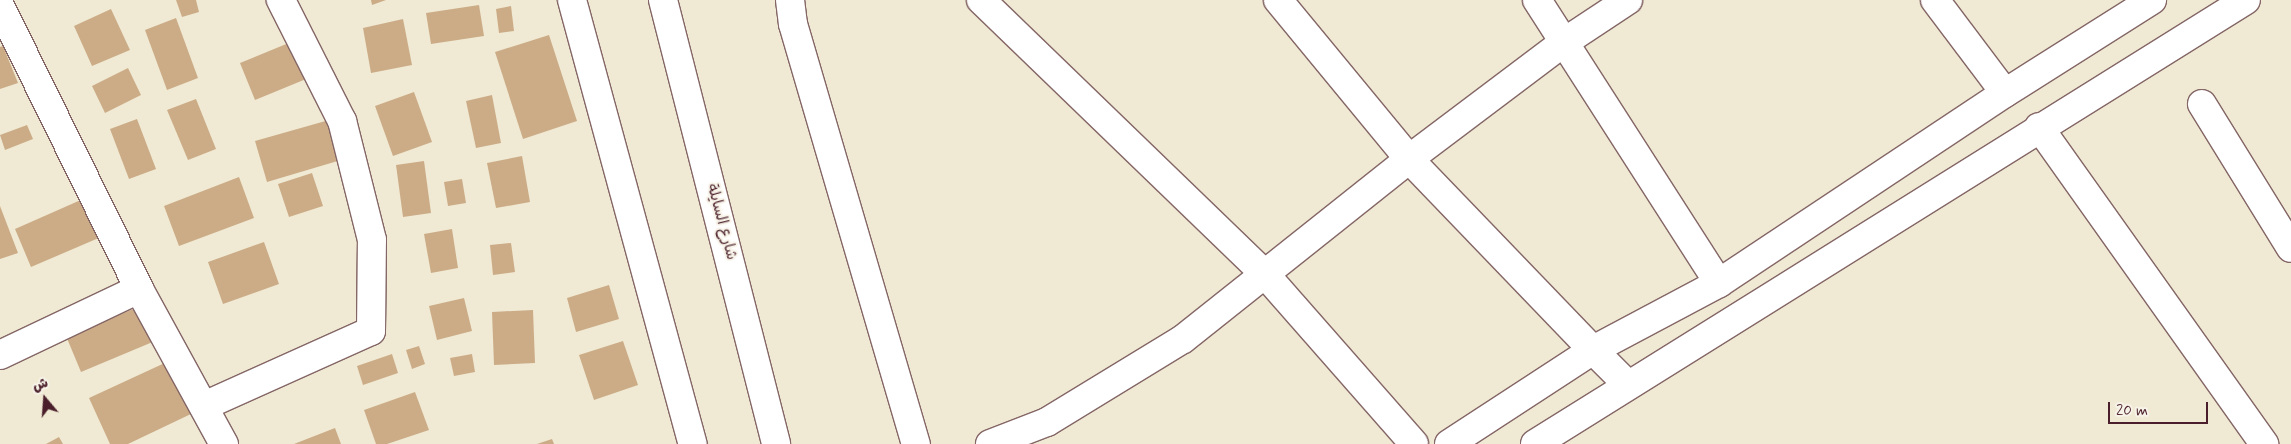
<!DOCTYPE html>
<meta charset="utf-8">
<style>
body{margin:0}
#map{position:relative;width:2291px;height:444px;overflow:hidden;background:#f0ead4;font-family:Mynerve,"Playpen Sans Arabic",sans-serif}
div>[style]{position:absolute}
.building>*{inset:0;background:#ccac87}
.roads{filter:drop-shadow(1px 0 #846666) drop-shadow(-1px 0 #846666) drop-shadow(0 1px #846666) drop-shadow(0 -1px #846666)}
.minor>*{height:28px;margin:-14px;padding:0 14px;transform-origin:14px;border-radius:14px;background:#fff}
.tertiary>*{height:28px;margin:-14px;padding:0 14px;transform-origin:14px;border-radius:14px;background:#fff}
.secondary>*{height:28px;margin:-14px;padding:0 14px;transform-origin:14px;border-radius:14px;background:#fff}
span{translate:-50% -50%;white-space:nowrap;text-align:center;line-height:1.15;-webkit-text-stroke:4px #f7f3e8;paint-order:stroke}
.street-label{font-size:15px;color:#4a1f2b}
.north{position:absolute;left:20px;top:374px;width:50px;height:50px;-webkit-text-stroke:4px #f7f3e8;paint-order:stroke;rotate:342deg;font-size:14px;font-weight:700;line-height:20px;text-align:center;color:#4a1f2b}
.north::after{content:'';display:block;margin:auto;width:18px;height:22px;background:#4a1f2b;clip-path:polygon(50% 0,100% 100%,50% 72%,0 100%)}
.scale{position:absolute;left:2108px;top:402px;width:100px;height:22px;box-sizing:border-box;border:2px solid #4a1f2b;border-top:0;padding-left:6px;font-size:15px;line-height:18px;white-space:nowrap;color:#4a1f2b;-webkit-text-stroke:4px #f7f3e8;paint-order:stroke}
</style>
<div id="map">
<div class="building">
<i style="clip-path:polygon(176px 0,196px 0,199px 12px,182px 17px)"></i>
<i style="clip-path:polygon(371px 0,386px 0,372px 5px)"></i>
<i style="clip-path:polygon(479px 5px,484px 36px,431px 44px,426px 13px)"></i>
<i style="clip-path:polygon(511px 6px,514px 31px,499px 33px,496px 9px)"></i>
<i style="clip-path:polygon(111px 9px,130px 50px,92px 66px,74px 26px)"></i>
<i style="clip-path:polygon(176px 18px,198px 78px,167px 90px,145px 30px)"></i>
<i style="clip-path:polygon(403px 19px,412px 65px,371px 73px,363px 28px)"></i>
<i style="clip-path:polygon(549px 35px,577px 121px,523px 139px,495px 52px)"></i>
<i style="clip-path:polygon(296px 40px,311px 77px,255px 100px,240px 63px)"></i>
<i style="clip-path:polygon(3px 46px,18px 83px,0 89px,0 47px)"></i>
<i style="clip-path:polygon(128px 68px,141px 95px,105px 113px,92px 86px)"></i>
<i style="clip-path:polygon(414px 92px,432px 142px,393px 156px,375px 106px)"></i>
<i style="clip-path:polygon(492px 95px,501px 143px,476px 148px,466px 101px)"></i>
<i style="clip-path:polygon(196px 99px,216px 149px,188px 160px,167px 110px)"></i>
<i style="clip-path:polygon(137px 119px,156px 169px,129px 179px,110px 129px)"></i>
<i style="clip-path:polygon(329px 120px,341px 160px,267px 182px,255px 141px)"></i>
<i style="clip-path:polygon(27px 125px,33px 139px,5px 150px,0 135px)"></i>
<i style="clip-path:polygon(522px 156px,530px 202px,496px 208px,487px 163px)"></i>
<i style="clip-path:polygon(424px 161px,431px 213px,403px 217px,396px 165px)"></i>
<i style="clip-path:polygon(312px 173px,323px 206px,289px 217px,278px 184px)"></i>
<i style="clip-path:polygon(239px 177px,254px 218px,179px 246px,164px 206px)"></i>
<i style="clip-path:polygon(462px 179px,466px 203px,448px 206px,444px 182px)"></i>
<i style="clip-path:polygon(83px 199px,101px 237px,31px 267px,15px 229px)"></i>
<i style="clip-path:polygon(0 206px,18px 253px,0 259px)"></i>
<i style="clip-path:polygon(452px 229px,458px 268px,431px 273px,424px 234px)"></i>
<i style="clip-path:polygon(264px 242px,279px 284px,223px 304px,208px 262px)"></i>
<i style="clip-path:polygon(511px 243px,515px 272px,493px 275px,490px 245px)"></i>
<i style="clip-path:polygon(609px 285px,619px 319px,576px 332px,567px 298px)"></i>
<i style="clip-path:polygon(464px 298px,472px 331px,437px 340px,429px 306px)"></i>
<i style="clip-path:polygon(141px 306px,155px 341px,81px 372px,66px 336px)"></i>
<i style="clip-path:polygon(533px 310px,535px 363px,494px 365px,492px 312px)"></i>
<i style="clip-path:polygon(623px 341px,638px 385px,594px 400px,579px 355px)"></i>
<i style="clip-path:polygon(419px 346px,425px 364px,412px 369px,406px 350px)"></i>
<i style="clip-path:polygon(392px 354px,398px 373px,363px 385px,357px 366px)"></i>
<i style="clip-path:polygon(472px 354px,475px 372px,454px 376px,450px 358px)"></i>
<i style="clip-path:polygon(169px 361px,193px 413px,128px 444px,110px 444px,89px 398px)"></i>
<i style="clip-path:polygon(415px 392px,429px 430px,387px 444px,376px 444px,364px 410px)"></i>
<i style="clip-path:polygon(335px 428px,341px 444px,294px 444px)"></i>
<i style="clip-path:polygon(59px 437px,63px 444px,46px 444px)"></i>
<i style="clip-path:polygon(552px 439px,554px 444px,537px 444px)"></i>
</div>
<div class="roads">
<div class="minor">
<i style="left:572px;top:0;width:460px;rotate:74.8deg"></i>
<i style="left:790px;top:0;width:24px;rotate:83deg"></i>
<i style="left:793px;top:24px;width:438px;rotate:73.7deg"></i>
<i style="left:981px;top:0;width:393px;rotate:44deg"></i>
<i style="left:1264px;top:273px;width:227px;rotate:48.7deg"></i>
<i style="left:1278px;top:0;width:206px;rotate:50.5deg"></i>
<i style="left:1409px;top:159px;width:265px;rotate:46.1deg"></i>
<i style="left:1537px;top:0;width:336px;rotate:57.3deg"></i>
<i style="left:1935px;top:0;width:116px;rotate:53deg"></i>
<i style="left:0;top:6px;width:315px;rotate:63.8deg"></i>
<i style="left:139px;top:289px;width:177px;rotate:61.3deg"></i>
<i style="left:2202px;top:104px;width:169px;rotate:58.3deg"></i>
<i style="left:2039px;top:127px;width:389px;rotate:54.6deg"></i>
<i style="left:0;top:355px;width:154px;rotate:-25.4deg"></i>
<i style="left:204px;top:406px;width:183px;rotate:-24.2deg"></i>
<i style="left:371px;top:331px;width:91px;rotate:-89.4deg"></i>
<i style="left:372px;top:240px;width:123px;rotate:-104.1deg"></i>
<i style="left:342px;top:121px;width:136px;rotate:-116.8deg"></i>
<i style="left:990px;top:444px;width:61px;rotate:-21.1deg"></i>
<i style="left:1047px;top:422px;width:159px;rotate:-31.4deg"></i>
<i style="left:1183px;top:339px;width:289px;rotate:-38.5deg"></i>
<i style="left:1409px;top:159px;width:193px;rotate:-37deg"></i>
<i style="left:1563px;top:43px;width:78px;rotate:-33.5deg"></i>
</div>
<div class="tertiary">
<i style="left:1593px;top:350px;width:49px;rotate:45deg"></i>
<i style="left:1449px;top:444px;width:172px;rotate:-33.1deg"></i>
<i style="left:1593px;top:350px;width:143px;rotate:-28deg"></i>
<i style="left:1719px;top:283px;width:343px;rotate:-33.6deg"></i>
<i style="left:2005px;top:93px;width:174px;rotate:-32.3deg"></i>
<i style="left:1535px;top:444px;width:838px;rotate:-31.98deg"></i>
</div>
<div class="secondary">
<i style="left:663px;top:0;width:458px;rotate:75.7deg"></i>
</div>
</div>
<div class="street-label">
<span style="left:721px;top:222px;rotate:75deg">شارع السايلة</span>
</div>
<div class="north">ش</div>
<div class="scale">20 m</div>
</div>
